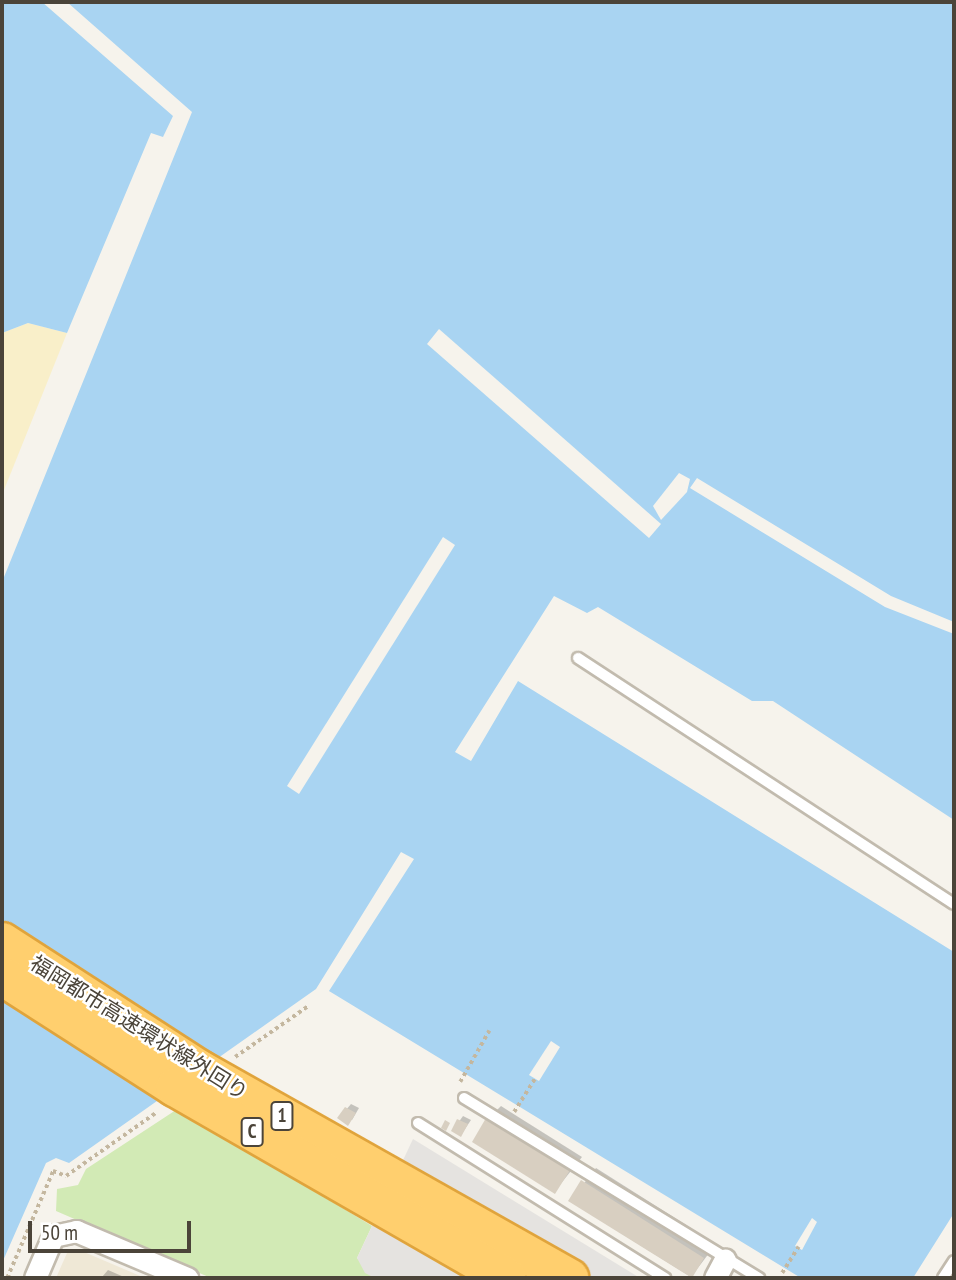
<!DOCTYPE html>
<meta charset="utf-8">
<style>
body{margin:0}
#map{position:relative;width:956px;height:1280px;overflow:hidden;background:#f6f3ec;font-family:"PT Sans Narrow","Noto Sans JP",sans-serif}
div>[style]{position:absolute}
.education>*{inset:0;background:#efe8d6}
.green>*{inset:0;background:#d2eab5}
.sand>*{inset:0;background:#f9efc9}
.parking>*{inset:0;background:#e5e3e0}
.water>*{inset:0;background:#a9d4f2}
.pier>*{inset:0;background:#f6f3ec}
.shadow>*{inset:0;background:#0003}
.building>*{inset:0;background:#d8cfc1}
.path>*{height:3.5px;margin-top:-1.75px;transform-origin:0;background:repeating-linear-gradient(90deg,#c4b79f 0 3.5px,transparent 0 7px)}
.roads{filter:drop-shadow(2px 0 #c2bbae) drop-shadow(-2px 0 #c2bbae) drop-shadow(0 2px #c2bbae) drop-shadow(0 -2px #c2bbae)}
.service>*{height:10px;margin:-5px;padding:0 5px;transform-origin:5px;border-radius:5px;background:#fff}
.minor>*{height:21px;margin:-10.5px;padding:0 10.5px;transform-origin:10.5px;border-radius:10.5px;background:#fff}
.bridges{filter:drop-shadow(2px 0 #e0a43c) drop-shadow(-2px 0 #e0a43c) drop-shadow(0 2px #e0a43c) drop-shadow(0 -2px #e0a43c)}
.motorway-bridge>*{height:38px;margin:-19px;padding:0 19px;transform-origin:19px;border-radius:19px;background:#ffcf6e}
span{translate:-50% -50%;white-space:nowrap;text-align:center;line-height:1.15;-webkit-text-stroke:5px #fff;paint-order:stroke}
.shield-label span{padding:2px 5px;background:#fff;border:2px solid;border-radius:5px;-webkit-text-stroke-width:0}
.shield-label{font-size:19px;color:#4b4439;font-weight:700}
.street-label{font-size:21px;color:#4b4439}
.frame{position:absolute;inset:0;border:4px solid #4b4439;pointer-events:none}
.scale{position:absolute;left:28px;top:1221px;width:163px;height:32px;box-sizing:border-box;border:4px solid #4b4439;border-top:0;padding-left:9px;font-size:21px;line-height:24px;white-space:nowrap;color:#4b4439;-webkit-text-stroke:5px #fff;paint-order:stroke}
</style>
<div id="map">
<div class="education">
<i style="clip-path:polygon(77px 1249px,145px 1278px,56px 1278px,67px 1253px)"></i>
</div>
<div class="green">
<i style="clip-path:polygon(179px 1108px,372px 1226px,357px 1258px,375px 1278px,211px 1278px,56px 1211px,57px 1189px,78px 1185px,86px 1169px)"></i>
</div>
<div class="sand">
<i style="clip-path:polygon(28px 323px,67px 333px,2px 495px,2px 333px)"></i>
</div>
<div class="parking">
<i style="clip-path:polygon(413px 1139px,640px 1278px,375px 1278px,365px 1273px,357px 1258px)"></i>
</div>
<div class="water">
<i style="clip-path:polygon(2px 2px,42px 2px,173px 116px,163px 137px,151px 133px,67px 333px,28px 323px,2px 333px)"></i>
<i style="clip-path:polygon(67px 2px,954px 2px,954px 820px,773px 701px,752px 701px,598px 607px,587px 613px,554px 596px,455px 752px,471px 761px,518px 681px,954px 952px,954px 1213px,913px 1278px,801px 1278px,329px 991px,414px 859px,401px 852px,316px 989px,69px 1163px,56px 1158px,46px 1163px,2px 1263px,2px 582px,192px 112px)"></i>
</div>
<div class="pier">
<i style="clip-path:polygon(439px 329px,661px 524px,649px 538px,427px 344px)"></i>
<i style="clip-path:polygon(679px 473px,690px 479px,687px 492px,661px 520px,653px 506px)"></i>
<i style="clip-path:polygon(697px 478px,891px 596px,954px 622px,954px 634px,885px 607px,690px 488px)"></i>
<i style="clip-path:polygon(443px 537px,455px 545px,299px 794px,287px 786px)"></i>
<i style="clip-path:polygon(551px 1041px,560px 1047px,539px 1081px,529px 1075px)"></i>
<i style="clip-path:polygon(812px 1218px,817px 1222px,802px 1250px,795px 1246px)"></i>
</div>
<div class="shadow">
<i style="clip-path:polygon(351px 1104px,359px 1108px,352px 1120px,339px 1118px)"></i>
<i style="clip-path:polygon(501px 1106px,582px 1157px,555px 1191px,488px 1119px)"></i>
<i style="clip-path:polygon(463px 1116px,471px 1120px,461px 1135px,453px 1130px)"></i>
<i style="clip-path:polygon(596px 1168px,716px 1244px,691px 1277px,570px 1201px)"></i>
<i style="clip-path:polygon(108px 1270px,124px 1277px,123px 1278px,102px 1277px)"></i>
</div>
<div class="building">
<i style="clip-path:polygon(345px 1107px,356px 1113px,348px 1126px,337px 1118px)"></i>
<i style="clip-path:polygon(486px 1118px,570px 1170px,555px 1194px,472px 1142px)"></i>
<i style="clip-path:polygon(457px 1119px,468px 1124px,461px 1137px,451px 1131px)"></i>
<i style="clip-path:polygon(445px 1120px,450px 1123px,446px 1131px,441px 1128px)"></i>
<i style="clip-path:polygon(581px 1180px,704px 1258px,692px 1278px,568px 1201px)"></i>
</div>
<div class="path">
<i style="left:235px;top:1057px;width:88px;rotate:-34.8deg"></i>
<i style="left:460px;top:1082px;width:59px;rotate:-60.4deg"></i>
<i style="left:514px;top:1112px;width:40px;rotate:-58deg"></i>
<i style="left:782px;top:1273px;width:31px;rotate:-58deg"></i>
<i style="left:7px;top:1278px;width:116px;rotate:-66.7deg"></i>
<i style="left:53px;top:1171px;width:14px;rotate:21deg"></i>
<i style="left:66px;top:1176px;width:111px;rotate:-35.1deg"></i>
</div>
<div class="roads">
<div class="service">
<i style="left:578px;top:658px;width:449px;rotate:33.2deg"></i>
<i style="left:464px;top:1098px;width:346px;rotate:31.4deg"></i>
<i style="left:418px;top:1123px;width:292px;rotate:32.1deg"></i>
<i style="left:943px;top:1278px;width:20px;rotate:-57deg"></i>
</div>
<div class="minor">
<i style="left:35px;top:1278px;width:46px;rotate:-66.8deg"></i>
<i style="left:53px;top:1236px;width:24px;rotate:-12deg"></i>
<i style="left:76px;top:1231px;width:121px;rotate:22.9deg"></i>
<i style="left:715px;top:1278px;width:21px;rotate:-62deg"></i>
</div>
</div>
<div class="bridges">
<div class="motorway-bridge">
<i style="left:2px;top:942px;width:236px;rotate:32.9deg"></i>
<i style="left:200px;top:1070px;width:424px;rotate:29.4deg"></i>
<i style="left:2px;top:976px;width:206px;rotate:32.7deg"></i>
<i style="left:175px;top:1087px;width:383px;rotate:29.9deg"></i>
</div>
</div>
<div class="shield-label">
<span style="left:282px;top:1116px">1</span>
<span style="left:252px;top:1132px">C</span>
</div>
<div class="street-label">
<span style="left:139px;top:1028px;rotate:32deg">福岡都市高速環状線外回り</span>
</div>
<div class="frame"></div>
<div class="scale">50 m</div>
</div>
